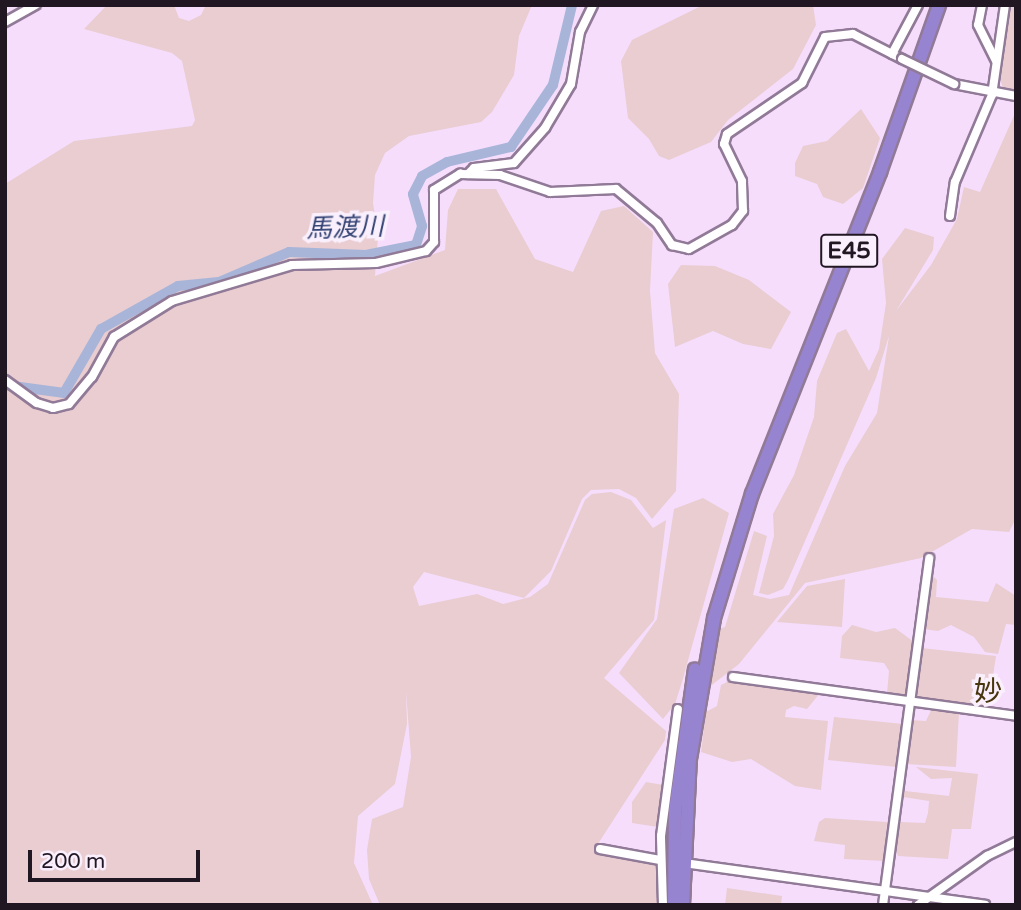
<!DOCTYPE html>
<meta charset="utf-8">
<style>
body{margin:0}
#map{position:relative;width:1021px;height:910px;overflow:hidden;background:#f6ddfc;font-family:"Varela Round","Noto Sans JP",sans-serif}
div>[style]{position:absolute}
.green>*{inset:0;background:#e9cdd1}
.river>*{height:10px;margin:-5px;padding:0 5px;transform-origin:5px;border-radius:5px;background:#a8b5d9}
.roads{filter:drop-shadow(2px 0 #917a97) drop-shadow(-2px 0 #917a97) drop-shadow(0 2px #917a97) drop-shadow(0 -2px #917a97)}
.minor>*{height:8px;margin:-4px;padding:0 4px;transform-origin:4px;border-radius:4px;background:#fff}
.highway>*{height:12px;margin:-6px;padding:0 6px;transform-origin:6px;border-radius:6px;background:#9784d0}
.bridges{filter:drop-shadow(2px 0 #917a97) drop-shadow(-2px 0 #917a97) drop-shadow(0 2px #917a97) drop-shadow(0 -2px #917a97)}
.minor-bridge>*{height:8px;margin:-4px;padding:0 4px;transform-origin:4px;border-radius:4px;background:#fff}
span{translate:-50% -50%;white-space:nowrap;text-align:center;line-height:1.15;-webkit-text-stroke:7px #faf0fd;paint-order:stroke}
.shield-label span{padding:2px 5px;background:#faf0fd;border:2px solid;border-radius:5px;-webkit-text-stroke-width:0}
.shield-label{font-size:23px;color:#201722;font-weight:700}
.water-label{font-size:26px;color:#344374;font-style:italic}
.quarter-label{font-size:28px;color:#47350e}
.frame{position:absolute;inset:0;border:7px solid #201722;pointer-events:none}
.scale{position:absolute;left:28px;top:850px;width:172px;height:32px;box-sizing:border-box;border:4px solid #201722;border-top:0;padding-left:9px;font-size:21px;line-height:24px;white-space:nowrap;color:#201722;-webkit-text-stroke:5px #faf0fd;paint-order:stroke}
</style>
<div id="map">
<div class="green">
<i style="clip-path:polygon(107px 5px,174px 5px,179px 18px,189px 21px,201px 15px,206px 5px,532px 5px,519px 36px,514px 75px,492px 112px,481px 122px,409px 136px,385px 153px,375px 175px,373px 203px,378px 237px,375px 276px,445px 250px,448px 210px,458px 189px,496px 189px,535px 259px,573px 272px,601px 211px,624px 206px,653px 232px,650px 291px,655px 353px,679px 394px,676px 491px,652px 519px,636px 498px,619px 489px,591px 490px,582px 499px,551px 571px,524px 598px,424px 572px,413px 587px,419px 606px,477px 594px,503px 604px,530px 597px,548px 584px,585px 500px,592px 494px,611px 492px,631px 500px,653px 528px,666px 520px,654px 620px,604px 678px,666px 731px,665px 740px,594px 850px,655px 862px,658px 905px,380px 905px,369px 879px,367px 850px,372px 819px,403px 807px,411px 757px,406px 691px,407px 724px,395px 784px,358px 816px,354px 863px,373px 905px,5px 905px,5px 184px,74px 141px,192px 126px,195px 120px,182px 61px,172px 53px,84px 29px)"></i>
<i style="clip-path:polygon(703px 5px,813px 5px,816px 25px,793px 69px,728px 120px,711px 142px,669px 160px,659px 156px,649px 139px,628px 118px,621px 61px,632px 40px)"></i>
<i style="clip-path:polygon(1011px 5px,1016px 5px,1016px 95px,1003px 88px,999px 76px)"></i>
<i style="clip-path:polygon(861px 109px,880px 138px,863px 188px,843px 204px,823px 197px,817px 184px,795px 176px,795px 163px,803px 146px,827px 141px)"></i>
<i style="clip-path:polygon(1016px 111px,1016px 518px,1009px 532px,972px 529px,921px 558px,805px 583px,739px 664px,708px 688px,718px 629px,725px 627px,754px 531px,767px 536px,753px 595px,770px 599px,789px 595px,845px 466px,877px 413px,889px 336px,876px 378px,788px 580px,783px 589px,768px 595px,759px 593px,774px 536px,773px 514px,794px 475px,814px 417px,817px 381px,837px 333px,846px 329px,869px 371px,879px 349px,886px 303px,882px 259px,905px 228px,934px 237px,933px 250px,896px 311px,931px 265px,957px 219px,964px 187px,980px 192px)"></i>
<i style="clip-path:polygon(681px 265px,715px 266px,749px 280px,791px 312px,771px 349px,743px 344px,713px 331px,675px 347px,668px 284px)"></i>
<i style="clip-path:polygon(703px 498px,729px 513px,682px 682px,675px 704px,663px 719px,619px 673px,657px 619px,674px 509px)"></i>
<i style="clip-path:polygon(931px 574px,937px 580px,936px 597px,988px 602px,996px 583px,1016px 596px,1016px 625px,1006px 624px,998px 654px,985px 652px,974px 637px,951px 625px,938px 631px,923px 629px)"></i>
<i style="clip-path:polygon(845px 579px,842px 627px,777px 622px,807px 586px)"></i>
<i style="clip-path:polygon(852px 625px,876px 632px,895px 628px,914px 642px,907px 696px,887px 693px,889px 671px,884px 663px,840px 658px,842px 636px)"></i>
<i style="clip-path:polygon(921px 648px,996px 656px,988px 708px,913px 699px)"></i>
<i style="clip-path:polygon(729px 681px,820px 693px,807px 709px,794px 706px,786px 710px,785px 717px,828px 721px,821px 790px,795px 786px,751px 759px,732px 762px,701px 752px,706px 712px,717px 706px,721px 685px)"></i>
<i style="clip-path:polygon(932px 708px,959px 712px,956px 767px,905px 764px,911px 720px,926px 721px)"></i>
<i style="clip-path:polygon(834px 717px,903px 724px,897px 767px,828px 760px)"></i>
<i style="clip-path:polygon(916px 767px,978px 774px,971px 829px,952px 829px,948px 859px,898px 856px,896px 851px,900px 822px,925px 823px,928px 813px,929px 801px,903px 797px,905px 791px,949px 796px,952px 778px,931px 779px)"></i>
<i style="clip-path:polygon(646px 782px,663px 785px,658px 827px,632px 823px,632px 802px)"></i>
<i style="clip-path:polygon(825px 818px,887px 822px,885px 861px,844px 859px,845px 845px,814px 841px,819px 822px)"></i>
<i style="clip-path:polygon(727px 888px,782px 896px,781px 905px,725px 905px)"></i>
</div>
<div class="river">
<i style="left:5px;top:385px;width:60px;rotate:7.7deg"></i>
<i style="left:64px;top:393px;width:74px;rotate:-60deg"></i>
<i style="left:101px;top:329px;width:88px;rotate:-29.2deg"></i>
<i style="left:178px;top:286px;width:41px;rotate:-5.6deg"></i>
<i style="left:219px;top:282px;width:76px;rotate:-23.2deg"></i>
<i style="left:289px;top:252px;width:77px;rotate:2.2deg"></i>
<i style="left:366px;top:255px;width:51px;rotate:-11.3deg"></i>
<i style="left:416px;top:245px;width:20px;rotate:-72deg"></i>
<i style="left:422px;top:226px;width:33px;rotate:-106deg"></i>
<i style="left:413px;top:194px;width:20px;rotate:-63deg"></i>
<i style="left:422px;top:176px;width:29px;rotate:-29deg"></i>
<i style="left:447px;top:162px;width:66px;rotate:-13.2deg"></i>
<i style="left:511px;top:147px;width:75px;rotate:-55.9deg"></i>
<i style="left:553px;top:85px;width:82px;rotate:-76.6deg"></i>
</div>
<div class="roads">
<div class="minor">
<i style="left:982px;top:5px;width:20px;rotate:101deg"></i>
<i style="left:978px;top:25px;width:40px;rotate:63.4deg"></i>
<i style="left:5px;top:22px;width:35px;rotate:-29deg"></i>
<i style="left:892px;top:54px;width:55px;rotate:-62deg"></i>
<i style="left:954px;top:84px;width:63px;rotate:11deg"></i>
<i style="left:468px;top:174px;width:8px;rotate:-45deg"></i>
<i style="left:474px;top:168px;width:40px;rotate:-7.1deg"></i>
<i style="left:514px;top:163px;width:47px;rotate:-48.5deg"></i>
<i style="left:545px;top:128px;width:51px;rotate:-59.4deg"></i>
<i style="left:571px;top:84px;width:53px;rotate:-80.2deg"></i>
<i style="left:580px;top:32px;width:30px;rotate:-64deg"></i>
<i style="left:950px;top:216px;width:34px;rotate:-82deg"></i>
<i style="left:955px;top:182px;width:95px;rotate:-67deg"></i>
<i style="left:992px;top:95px;width:91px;rotate:-81.8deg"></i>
<i style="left:5px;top:380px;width:39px;rotate:36deg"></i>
<i style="left:37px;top:403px;width:17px;rotate:17deg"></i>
<i style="left:53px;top:408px;width:16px;rotate:-14deg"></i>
<i style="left:69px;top:404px;width:35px;rotate:-50deg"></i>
<i style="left:92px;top:377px;width:46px;rotate:-61.2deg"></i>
<i style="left:114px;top:337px;width:68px;rotate:-31.8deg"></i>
<i style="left:172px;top:301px;width:125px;rotate:-16.7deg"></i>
<i style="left:292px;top:265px;width:84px;rotate:-1.4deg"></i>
<i style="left:376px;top:263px;width:51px;rotate:-13.5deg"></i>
<i style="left:426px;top:251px;width:12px;rotate:-48deg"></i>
<i style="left:434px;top:242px;width:52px;rotate:-90deg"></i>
<i style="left:434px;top:190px;width:31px;rotate:-32deg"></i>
<i style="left:460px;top:174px;width:40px;rotate:1.4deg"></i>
<i style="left:500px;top:175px;width:53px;rotate:18.8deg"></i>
<i style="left:550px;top:192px;width:66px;rotate:-2.6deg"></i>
<i style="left:616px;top:189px;width:53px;rotate:39.7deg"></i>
<i style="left:657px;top:223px;width:27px;rotate:56deg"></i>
<i style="left:672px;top:245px;width:17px;rotate:13deg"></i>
<i style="left:689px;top:249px;width:49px;rotate:-29.2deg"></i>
<i style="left:732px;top:225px;width:18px;rotate:-52deg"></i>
<i style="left:743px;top:211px;width:30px;rotate:-92deg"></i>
<i style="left:742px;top:181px;width:41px;rotate:-115.9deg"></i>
<i style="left:724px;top:144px;width:10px;rotate:-73deg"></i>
<i style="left:727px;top:134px;width:91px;rotate:-34.2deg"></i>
<i style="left:802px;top:83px;width:51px;rotate:-63.4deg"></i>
<i style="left:825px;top:37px;width:28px;rotate:-6deg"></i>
<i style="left:853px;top:34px;width:55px;rotate:27deg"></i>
<i style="left:733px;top:677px;width:286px;rotate:7.8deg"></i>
<i style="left:600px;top:849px;width:61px;rotate:10.4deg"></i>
<i style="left:691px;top:864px;width:297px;rotate:7.9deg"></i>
<i style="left:663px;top:905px;width:69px;rotate:-91.7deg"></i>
<i style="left:661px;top:836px;width:128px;rotate:-82.4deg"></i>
<i style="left:883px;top:905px;width:350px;rotate:-82.4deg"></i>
<i style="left:918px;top:905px;width:85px;rotate:-35.4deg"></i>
<i style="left:987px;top:856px;width:32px;rotate:-26deg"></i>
</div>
<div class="highway">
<i style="left:674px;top:905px;width:94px;rotate:-89.4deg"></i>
<i style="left:675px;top:811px;width:143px;rotate:-82deg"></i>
<i style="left:683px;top:905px;width:146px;rotate:-87.3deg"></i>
<i style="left:690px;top:759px;width:143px;rotate:-80.3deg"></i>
<i style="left:714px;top:618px;width:130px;rotate:-73deg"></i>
<i style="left:752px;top:494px;width:347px;rotate:-68.3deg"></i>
<i style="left:880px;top:172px;width:177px;rotate:-70.5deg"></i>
</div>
</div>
<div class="bridges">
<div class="minor-bridge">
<i style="left:902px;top:59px;width:58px;rotate:25.7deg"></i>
</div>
</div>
<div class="shield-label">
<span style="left:849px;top:251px">E45</span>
</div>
<div class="water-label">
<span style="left:345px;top:228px;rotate:-2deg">馬渡川</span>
</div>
<div class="quarter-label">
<span style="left:988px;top:692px">妙</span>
</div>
<div class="frame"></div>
<div class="scale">200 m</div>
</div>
